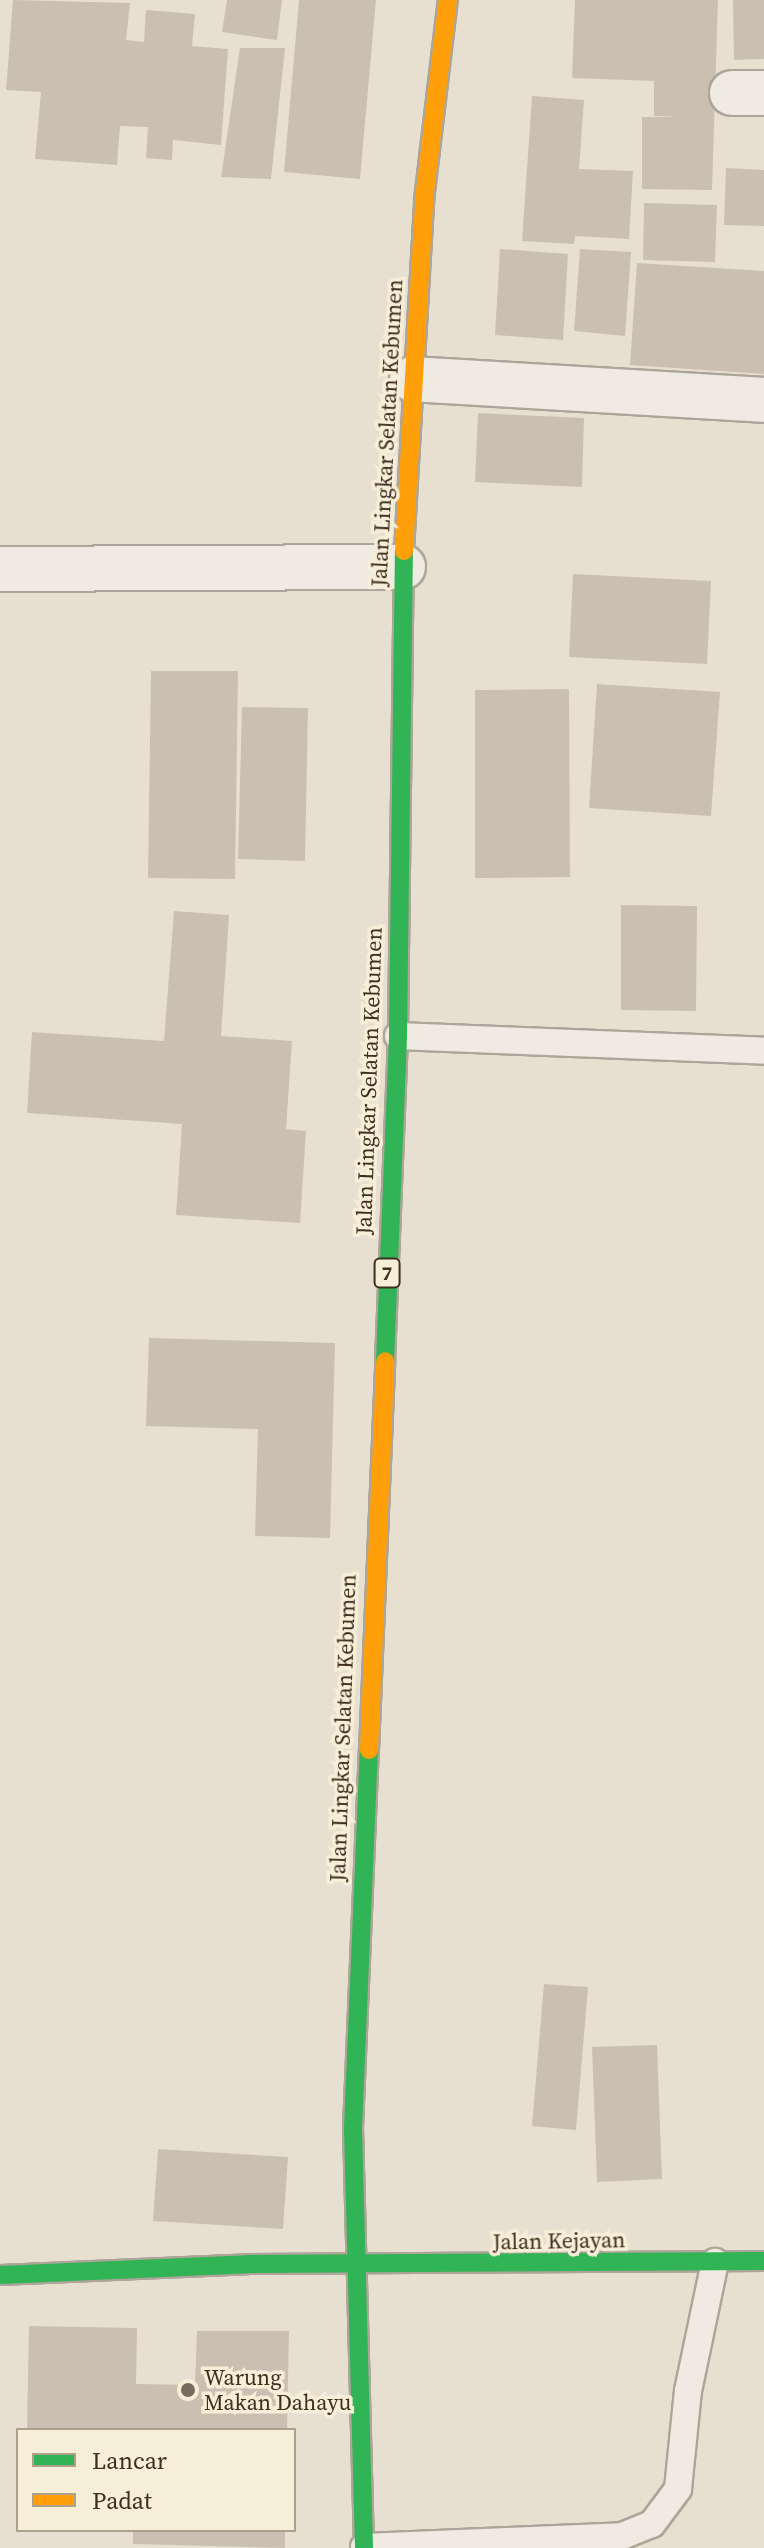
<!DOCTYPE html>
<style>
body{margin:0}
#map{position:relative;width:764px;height:2548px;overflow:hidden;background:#e7e0d1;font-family:"Source Serif 4",serif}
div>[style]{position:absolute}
.building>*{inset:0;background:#cbbfb2}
.roads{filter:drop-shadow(2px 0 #ada599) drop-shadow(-2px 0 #ada599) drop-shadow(0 2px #ada599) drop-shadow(0 -2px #ada599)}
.lane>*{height:26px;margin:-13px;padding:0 13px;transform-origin:13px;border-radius:13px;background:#efebe3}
.street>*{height:44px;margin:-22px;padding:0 22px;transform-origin:22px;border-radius:22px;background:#efebe3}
.fast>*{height:18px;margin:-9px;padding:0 9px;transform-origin:9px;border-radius:9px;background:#30b455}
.slow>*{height:18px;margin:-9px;padding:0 9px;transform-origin:9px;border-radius:9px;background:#ff9f0a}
.dots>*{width:22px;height:22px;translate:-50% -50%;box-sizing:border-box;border:4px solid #f7eed8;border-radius:50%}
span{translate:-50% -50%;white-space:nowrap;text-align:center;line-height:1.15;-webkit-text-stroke:7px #f7eed8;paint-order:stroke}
.shield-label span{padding:2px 6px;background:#f7eed8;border:2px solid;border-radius:6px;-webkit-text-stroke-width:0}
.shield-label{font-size:20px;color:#3d2e20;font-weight:700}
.street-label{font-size:22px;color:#3d2e20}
.poi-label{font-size:22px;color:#3d2e20}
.left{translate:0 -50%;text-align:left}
.legend{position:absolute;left:16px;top:2428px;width:280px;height:104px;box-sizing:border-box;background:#f7eed8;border:2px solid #ada18e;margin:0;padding:10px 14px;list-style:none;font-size:24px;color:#3d2e20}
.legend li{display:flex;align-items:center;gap:16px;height:40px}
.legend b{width:40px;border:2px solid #ada18e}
</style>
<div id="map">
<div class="building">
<i style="clip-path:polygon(13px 0,130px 3px,126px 40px,144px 42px,146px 10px,195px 14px,192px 46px,228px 49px,221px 145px,173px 140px,172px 160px,146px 158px,148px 127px,120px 126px,117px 165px,35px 159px,41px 92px,6px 90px)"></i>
<i style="clip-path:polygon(227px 0,282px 0,277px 40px,222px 32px)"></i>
<i style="clip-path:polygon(299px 0,376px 0,360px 179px,284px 172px)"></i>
<i style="clip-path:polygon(575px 0,718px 0,712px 190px,642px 189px,642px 117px,679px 117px,654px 116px,654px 81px,572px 78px)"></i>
<i style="clip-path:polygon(733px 0,764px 0,764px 59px,734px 60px)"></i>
<i style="clip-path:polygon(240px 48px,285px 48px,271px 179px,221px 177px)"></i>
<i style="clip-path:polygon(532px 96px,584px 100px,579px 169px,633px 171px,629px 239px,575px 236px,574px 244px,522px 241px)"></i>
<i style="clip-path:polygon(726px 168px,764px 170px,764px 226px,724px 225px)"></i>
<i style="clip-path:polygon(644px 203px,717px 205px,715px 262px,643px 260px)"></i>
<i style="clip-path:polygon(500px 249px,568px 254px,563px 340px,495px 335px)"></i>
<i style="clip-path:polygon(580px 249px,631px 252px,625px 336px,574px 331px)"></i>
<i style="clip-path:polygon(637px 263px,764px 271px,764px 374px,630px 365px)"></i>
<i style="clip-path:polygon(478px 413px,584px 418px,582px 487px,475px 482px)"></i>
<i style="clip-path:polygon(573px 574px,711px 581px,707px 664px,569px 657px)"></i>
<i style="clip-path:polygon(151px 671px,238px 671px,235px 879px,148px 878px)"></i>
<i style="clip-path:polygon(597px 684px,720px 692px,711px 816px,589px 808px)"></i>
<i style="clip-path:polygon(569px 689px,570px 877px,475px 878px,475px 690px)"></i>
<i style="clip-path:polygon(242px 707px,308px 708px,305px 861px,238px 859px)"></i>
<i style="clip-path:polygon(621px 905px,697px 906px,696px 1011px,621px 1010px)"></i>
<i style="clip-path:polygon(174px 911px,229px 915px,221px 1036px,292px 1041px,286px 1129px,306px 1131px,300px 1223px,176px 1215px,182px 1124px,27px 1113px,32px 1032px,164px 1041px)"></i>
<i style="clip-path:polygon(149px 1338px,335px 1343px,330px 1538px,255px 1536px,258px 1429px,146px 1426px)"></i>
<i style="clip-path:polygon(544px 1984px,588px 1987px,576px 2130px,532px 2126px)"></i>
<i style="clip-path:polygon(657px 2045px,662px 2179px,597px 2182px,592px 2047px)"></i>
<i style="clip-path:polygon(158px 2149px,288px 2157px,283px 2229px,153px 2221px)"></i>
<i style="clip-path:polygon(29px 2326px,137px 2328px,136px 2384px,195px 2385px,197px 2331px,289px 2331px,287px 2430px,27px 2430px)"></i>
<i style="clip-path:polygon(133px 2530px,285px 2530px,285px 2548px,133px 2544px)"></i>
</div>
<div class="roads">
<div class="lane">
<i style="left:398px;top:1036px;width:366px;rotate:2.3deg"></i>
<i style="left:364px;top:2547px;width:258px;rotate:-2.4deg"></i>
<i style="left:622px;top:2536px;width:32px;rotate:-22deg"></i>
<i style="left:652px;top:2524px;width:44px;rotate:-53.4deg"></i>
<i style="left:678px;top:2489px;width:99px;rotate:-84.2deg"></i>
<i style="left:688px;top:2391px;width:132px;rotate:-78.2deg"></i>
</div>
<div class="street">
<i style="left:732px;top:93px;width:32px"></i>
<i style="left:412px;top:379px;width:353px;rotate:3.4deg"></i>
<i style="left:0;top:569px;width:403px;rotate:-0.3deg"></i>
</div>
<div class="fast">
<i style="left:385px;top:1361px;width:325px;rotate:-87.7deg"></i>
<i style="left:398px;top:1036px;width:485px;rotate:-89.3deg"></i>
<i style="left:0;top:2275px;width:248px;rotate:-2.5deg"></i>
<i style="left:248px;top:2264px;width:516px;rotate:-0.33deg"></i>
<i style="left:364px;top:2548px;width:420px;rotate:-91.5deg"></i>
<i style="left:353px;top:2128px;width:378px;rotate:-87.6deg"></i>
</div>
<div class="slow">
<i style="left:404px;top:551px;width:352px;rotate:-86.7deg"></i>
<i style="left:424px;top:200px;width:201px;rotate:-83.2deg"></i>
<i style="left:369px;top:1750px;width:389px;rotate:-87.6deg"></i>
</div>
</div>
<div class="dots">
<i style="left:188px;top:2390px;background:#786c5e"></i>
</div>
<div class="shield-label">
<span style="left:387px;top:1273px">7</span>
</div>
<div class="street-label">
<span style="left:387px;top:433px;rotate:-87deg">Jalan Lingkar Selatan Kebumen</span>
<span style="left:369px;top:1081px;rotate:-88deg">Jalan Lingkar Selatan Kebumen</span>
<span style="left:343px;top:1728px;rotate:-88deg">Jalan Lingkar Selatan Kebumen</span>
<span style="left:559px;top:2241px;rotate:-1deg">Jalan Kejayan</span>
</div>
<div class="poi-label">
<span class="left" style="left:204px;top:2390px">Warung<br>Makan Dahayu</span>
</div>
<ul class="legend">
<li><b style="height:10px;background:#30b455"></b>Lancar</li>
<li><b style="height:10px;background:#ff9f0a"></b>Padat</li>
</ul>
</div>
